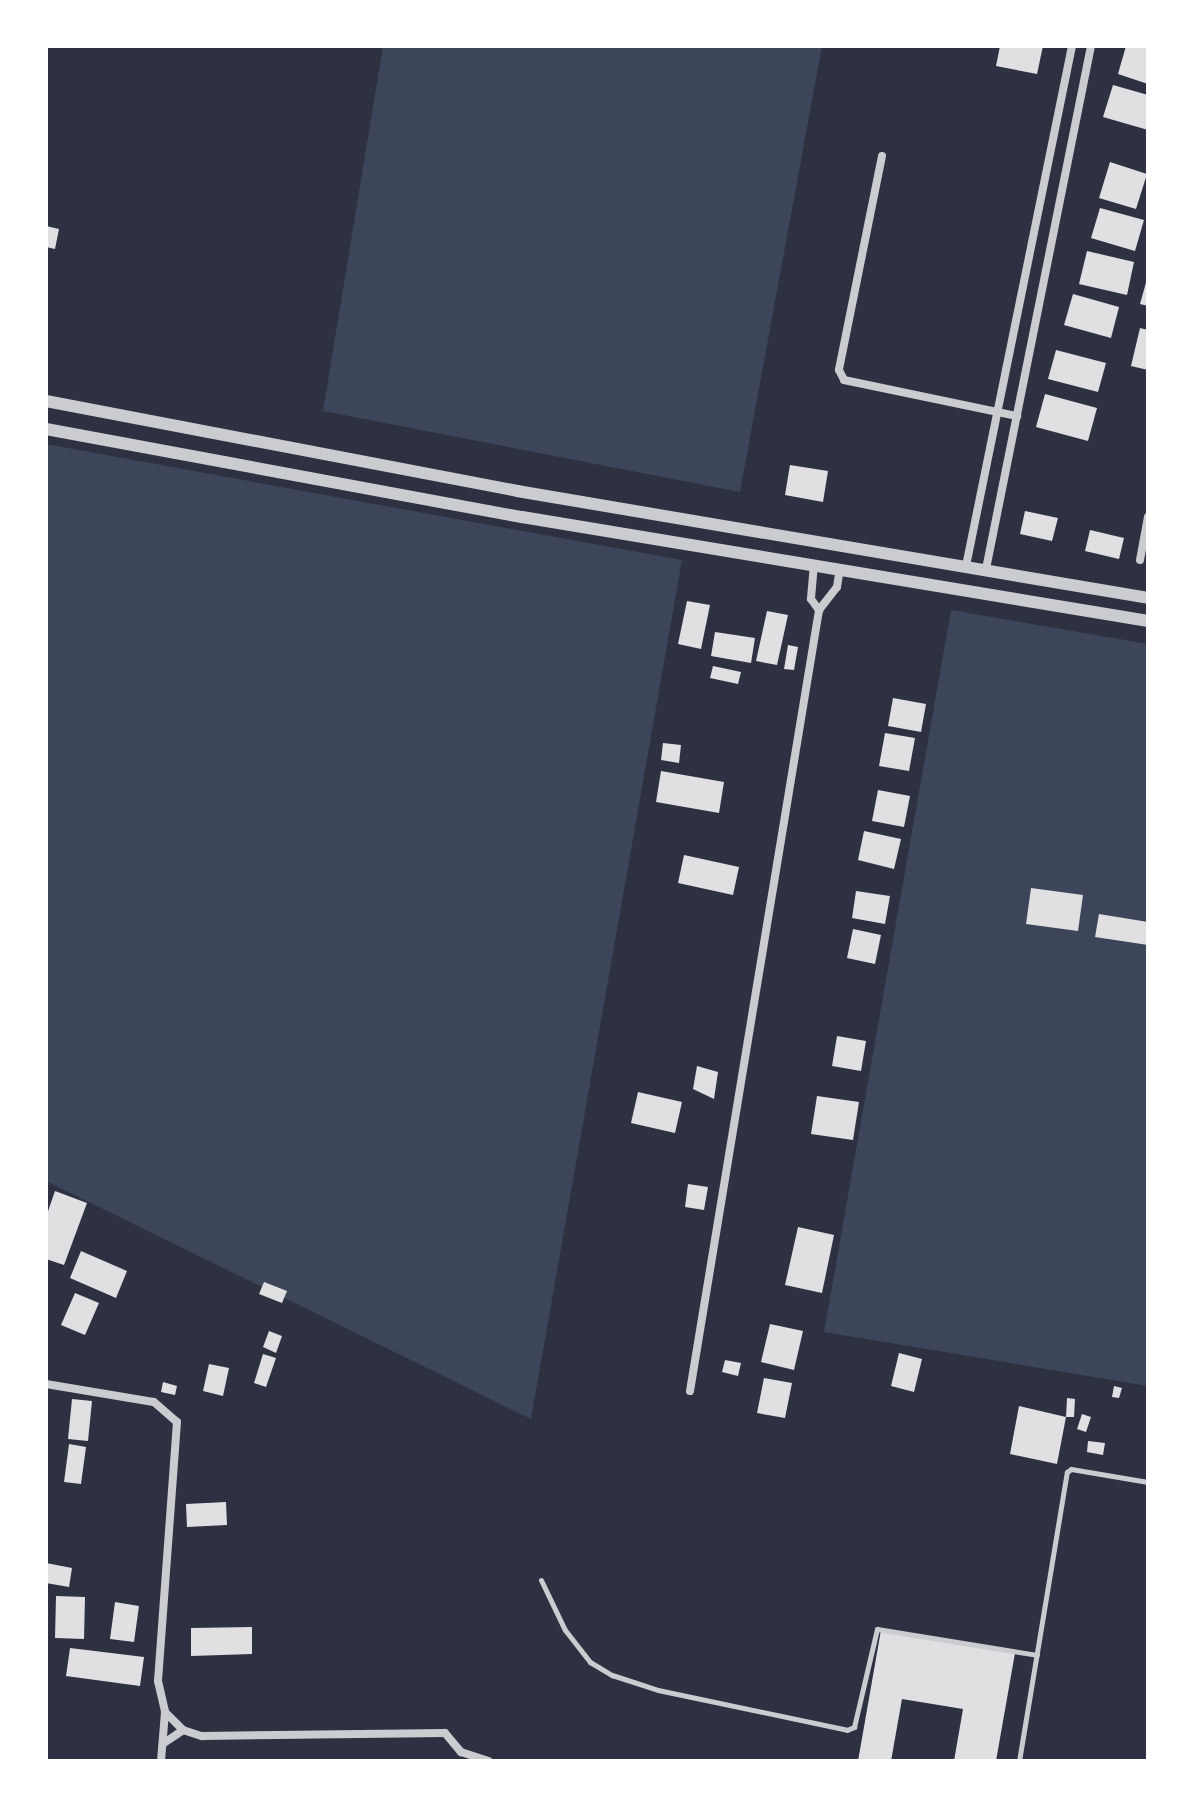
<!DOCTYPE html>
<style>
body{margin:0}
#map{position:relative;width:1194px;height:1807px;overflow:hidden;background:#2d3142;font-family:Helvetica,sans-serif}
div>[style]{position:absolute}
.green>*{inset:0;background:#3c4559}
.building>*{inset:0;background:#e0e0e3}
.service>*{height:5px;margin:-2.5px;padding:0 2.5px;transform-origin:2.5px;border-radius:2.5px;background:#caccd0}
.minor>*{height:8px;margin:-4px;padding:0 4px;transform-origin:4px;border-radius:4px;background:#caccd0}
.tertiary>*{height:12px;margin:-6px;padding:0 6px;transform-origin:6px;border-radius:6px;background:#caccd0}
span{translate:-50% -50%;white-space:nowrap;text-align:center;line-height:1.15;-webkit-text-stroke:6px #fff;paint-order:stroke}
.frame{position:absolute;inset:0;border:48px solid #fff;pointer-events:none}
</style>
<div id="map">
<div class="green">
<i style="clip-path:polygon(383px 46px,822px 46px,740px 492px,323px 411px)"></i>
<i style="clip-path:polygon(46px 444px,682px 560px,531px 1419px,46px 1181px)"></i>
<i style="clip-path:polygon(951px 610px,1148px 644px,1148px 1386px,824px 1332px)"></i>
</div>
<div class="building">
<i style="clip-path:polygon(1000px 46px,1043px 46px,1037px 74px,996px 66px)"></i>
<i style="clip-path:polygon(1126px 46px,1148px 46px,1148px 84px,1118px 74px)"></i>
<i style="clip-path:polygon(1113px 85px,1148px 95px,1148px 130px,1103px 117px)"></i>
<i style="clip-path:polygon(1110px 162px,1147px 174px,1136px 209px,1099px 198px)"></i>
<i style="clip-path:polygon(1100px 208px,1144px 220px,1135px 251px,1091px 238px)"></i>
<i style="clip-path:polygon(46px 226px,59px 229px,55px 249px,46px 247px)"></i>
<i style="clip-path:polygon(1087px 251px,1134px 262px,1127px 295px,1079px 284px)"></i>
<i style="clip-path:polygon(1147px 279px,1148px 279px,1148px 306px,1140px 304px)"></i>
<i style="clip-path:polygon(1073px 294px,1119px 307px,1111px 338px,1064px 325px)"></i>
<i style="clip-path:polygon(1140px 328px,1148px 330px,1148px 370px,1131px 366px)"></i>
<i style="clip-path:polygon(1056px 350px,1106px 363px,1098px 392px,1048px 379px)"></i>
<i style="clip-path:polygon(1045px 394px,1097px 408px,1088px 441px,1036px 427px)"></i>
<i style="clip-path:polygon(790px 465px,828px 471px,823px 502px,785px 495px)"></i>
<i style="clip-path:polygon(1025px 511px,1058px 518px,1052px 541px,1020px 534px)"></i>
<i style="clip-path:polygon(1090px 530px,1124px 538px,1119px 559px,1085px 551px)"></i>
<i style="clip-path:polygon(687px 601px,710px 605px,701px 649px,678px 644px)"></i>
<i style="clip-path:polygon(767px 611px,788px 615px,777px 665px,756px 661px)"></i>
<i style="clip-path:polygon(715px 632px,755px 638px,751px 663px,711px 656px)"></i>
<i style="clip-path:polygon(788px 645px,798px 647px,794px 670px,784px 669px)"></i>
<i style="clip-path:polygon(713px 666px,741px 672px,738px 684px,710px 678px)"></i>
<i style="clip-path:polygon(893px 698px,926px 704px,921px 732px,888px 726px)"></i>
<i style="clip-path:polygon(885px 733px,915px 738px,909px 771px,879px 766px)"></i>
<i style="clip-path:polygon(663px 743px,681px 745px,679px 763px,661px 760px)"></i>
<i style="clip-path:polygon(661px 771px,724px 782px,719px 813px,656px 802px)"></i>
<i style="clip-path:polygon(878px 790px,910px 796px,904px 827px,872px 821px)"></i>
<i style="clip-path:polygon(864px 831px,901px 839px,894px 869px,858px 860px)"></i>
<i style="clip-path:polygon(684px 855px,739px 867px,733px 895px,678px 883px)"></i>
<i style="clip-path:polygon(1031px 888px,1083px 895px,1078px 931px,1026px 924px)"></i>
<i style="clip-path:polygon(856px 891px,890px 896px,885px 924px,852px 918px)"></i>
<i style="clip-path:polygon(1099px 914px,1148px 922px,1148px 945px,1095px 937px)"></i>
<i style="clip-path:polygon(853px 929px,881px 935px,875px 964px,847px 958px)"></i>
<i style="clip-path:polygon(837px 1036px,866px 1041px,861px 1071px,832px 1066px)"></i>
<i style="clip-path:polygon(697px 1066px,718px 1072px,714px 1099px,693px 1089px)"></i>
<i style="clip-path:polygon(638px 1092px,682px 1102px,675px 1133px,631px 1123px)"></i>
<i style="clip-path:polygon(817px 1096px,859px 1102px,853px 1140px,811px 1134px)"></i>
<i style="clip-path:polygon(688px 1184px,708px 1187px,704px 1210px,685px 1207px)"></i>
<i style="clip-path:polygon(55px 1191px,87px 1203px,64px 1265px,46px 1259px,46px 1217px)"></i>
<i style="clip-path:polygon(798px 1227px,834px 1235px,822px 1293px,785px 1285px)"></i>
<i style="clip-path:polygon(81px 1251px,127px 1271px,116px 1298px,70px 1278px)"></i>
<i style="clip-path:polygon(264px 1282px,287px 1291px,282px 1303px,259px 1294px)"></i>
<i style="clip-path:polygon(75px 1293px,99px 1303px,85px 1335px,61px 1325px)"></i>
<i style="clip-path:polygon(770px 1324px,803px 1331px,794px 1370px,761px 1362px)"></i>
<i style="clip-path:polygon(269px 1331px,282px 1336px,276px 1353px,263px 1347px)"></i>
<i style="clip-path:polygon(899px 1353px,922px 1359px,914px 1392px,891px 1386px)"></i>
<i style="clip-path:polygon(263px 1354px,276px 1358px,266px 1387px,254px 1383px)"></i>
<i style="clip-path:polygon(725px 1360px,741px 1363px,738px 1376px,722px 1372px)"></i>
<i style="clip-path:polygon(209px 1364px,229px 1368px,223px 1396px,203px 1391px)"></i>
<i style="clip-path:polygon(764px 1378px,792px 1383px,785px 1418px,757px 1413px)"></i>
<i style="clip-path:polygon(163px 1382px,177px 1386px,175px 1395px,161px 1392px)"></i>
<i style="clip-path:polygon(1114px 1386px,1122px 1388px,1119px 1398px,1112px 1397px)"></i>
<i style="clip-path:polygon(1067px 1398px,1075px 1399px,1074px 1417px,1066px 1417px,1057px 1464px,1010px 1454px,1019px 1406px,1066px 1417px)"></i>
<i style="clip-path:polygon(72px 1399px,92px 1401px,88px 1441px,68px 1439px)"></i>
<i style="clip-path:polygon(1082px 1414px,1091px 1417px,1086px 1432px,1077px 1429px)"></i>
<i style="clip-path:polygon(1088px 1441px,1105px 1443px,1103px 1455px,1087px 1452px)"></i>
<i style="clip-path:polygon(69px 1444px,86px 1447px,81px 1484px,64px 1482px)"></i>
<i style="clip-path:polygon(226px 1502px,227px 1525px,187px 1527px,186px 1504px)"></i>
<i style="clip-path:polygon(46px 1563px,72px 1568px,69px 1587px,46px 1583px)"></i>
<i style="clip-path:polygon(56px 1596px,85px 1597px,84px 1639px,55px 1638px)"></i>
<i style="clip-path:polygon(115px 1602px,139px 1606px,134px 1642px,110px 1639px)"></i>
<i style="clip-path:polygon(252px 1627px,252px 1654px,191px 1656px,191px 1628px)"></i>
<i style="clip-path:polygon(881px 1630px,1015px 1653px,996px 1761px,954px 1761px,963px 1709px,902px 1699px,891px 1761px,858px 1761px)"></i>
<i style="clip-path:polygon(70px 1648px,144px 1657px,140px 1686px,66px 1676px)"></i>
</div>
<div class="service">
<i style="left:541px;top:1580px;width:55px;rotate:64.4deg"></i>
<i style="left:565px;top:1630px;width:41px;rotate:52deg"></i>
<i style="left:590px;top:1662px;width:26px;rotate:31deg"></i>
<i style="left:612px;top:1675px;width:48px;rotate:18.1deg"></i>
<i style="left:658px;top:1690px;width:193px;rotate:11.9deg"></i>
<i style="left:847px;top:1730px;width:8px;rotate:-23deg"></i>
<i style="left:854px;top:1727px;width:101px;rotate:-76.8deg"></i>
<i style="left:877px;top:1629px;width:162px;rotate:9.2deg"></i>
<i style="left:1019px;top:1761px;width:293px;rotate:-80.6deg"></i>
<i style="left:1067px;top:1472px;width:5px;rotate:-37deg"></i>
<i style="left:1071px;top:1469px;width:78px;rotate:9.6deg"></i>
</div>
<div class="minor">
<i style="left:882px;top:156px;width:218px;rotate:101.4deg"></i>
<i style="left:839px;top:370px;width:11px;rotate:63deg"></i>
<i style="left:844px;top:380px;width:177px;rotate:11.8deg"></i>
<i style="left:1140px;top:560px;width:44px;rotate:-79.5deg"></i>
<i style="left:814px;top:564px;width:35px;rotate:95deg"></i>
<i style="left:811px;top:599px;width:14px;rotate:54deg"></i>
<i style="left:966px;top:566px;width:531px;rotate:-78.48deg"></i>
<i style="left:986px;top:569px;width:533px;rotate:-78.65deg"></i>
<i style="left:46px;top:1384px;width:109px;rotate:9.5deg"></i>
<i style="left:154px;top:1402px;width:30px;rotate:41deg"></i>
<i style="left:177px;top:1422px;width:260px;rotate:94.2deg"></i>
<i style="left:158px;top:1681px;width:32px;rotate:77deg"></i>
<i style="left:165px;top:1712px;width:25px;rotate:45deg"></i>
<i style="left:183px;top:1730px;width:20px;rotate:18deg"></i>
<i style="left:202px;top:1736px;width:243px;rotate:-0.7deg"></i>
<i style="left:445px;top:1733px;width:25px;rotate:50deg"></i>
<i style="left:461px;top:1752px;width:29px;rotate:18deg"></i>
<i style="left:690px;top:1391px;width:792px;rotate:-80.62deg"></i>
<i style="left:819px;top:610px;width:29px;rotate:-52deg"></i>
<i style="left:837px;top:587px;width:19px;rotate:-81deg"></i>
<i style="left:164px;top:1743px;width:23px;rotate:-34deg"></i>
<i style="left:161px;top:1761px;width:49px;rotate:-85.3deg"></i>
</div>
<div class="tertiary">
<i style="left:46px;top:401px;width:480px;rotate:10.8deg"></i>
<i style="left:517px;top:491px;width:640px;rotate:9.62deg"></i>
<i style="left:46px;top:429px;width:484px;rotate:10.5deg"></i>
<i style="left:522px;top:517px;width:635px;rotate:9.43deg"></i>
</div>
<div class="frame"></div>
</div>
